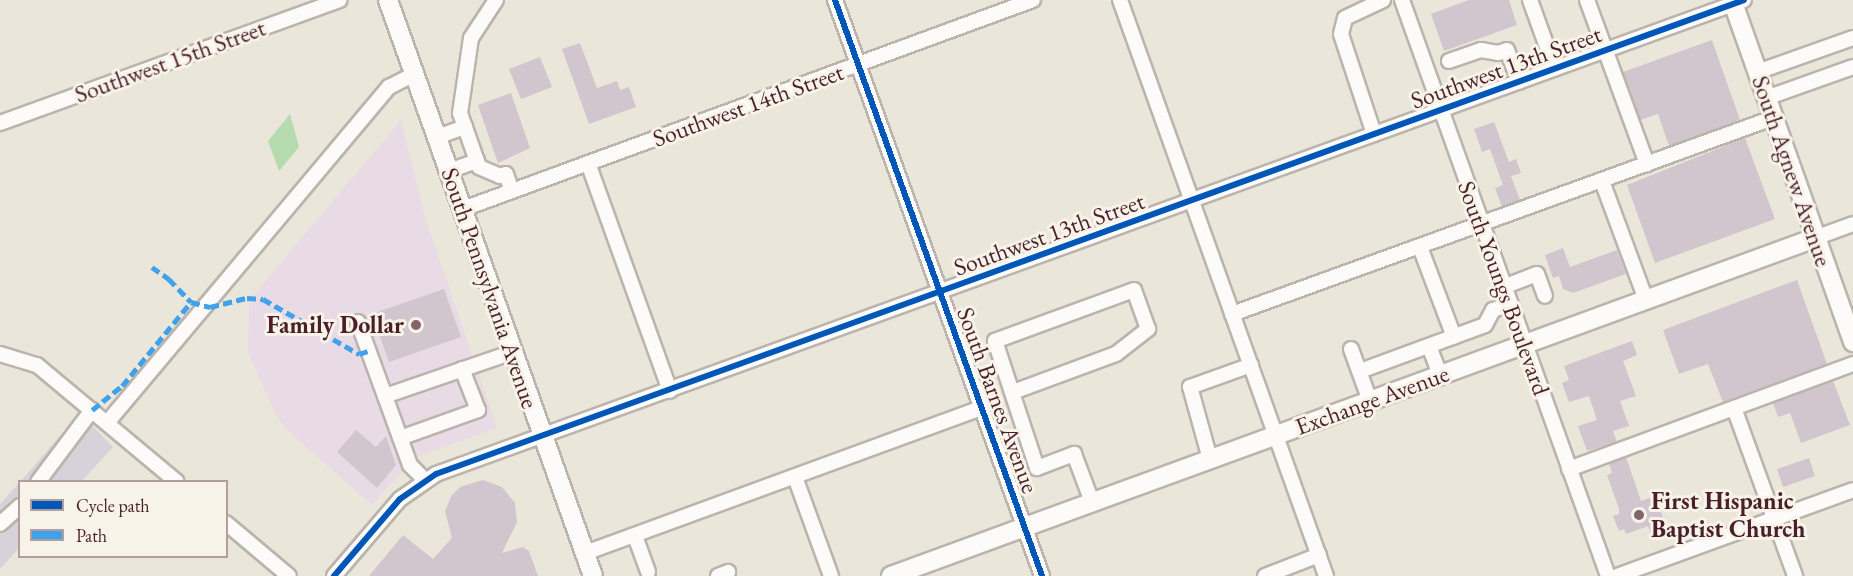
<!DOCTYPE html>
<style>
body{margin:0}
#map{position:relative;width:1853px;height:576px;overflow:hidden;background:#eae6da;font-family:"EB Garamond",serif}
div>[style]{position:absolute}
.built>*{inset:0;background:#e8dbe6}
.industrial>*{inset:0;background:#d7d1d9}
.green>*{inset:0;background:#b6dbaf}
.building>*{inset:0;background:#d1c6cd}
.roads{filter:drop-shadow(2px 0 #bbb4ad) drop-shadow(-2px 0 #bbb4ad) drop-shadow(0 2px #bbb4ad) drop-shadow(0 -2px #bbb4ad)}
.minor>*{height:14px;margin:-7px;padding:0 7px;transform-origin:7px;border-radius:7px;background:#fcfbf9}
.major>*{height:18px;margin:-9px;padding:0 9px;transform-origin:9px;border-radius:9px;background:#fcfbf9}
.quiet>*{height:4.5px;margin-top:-2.25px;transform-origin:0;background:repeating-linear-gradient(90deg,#40a2eb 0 9px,transparent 0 13.5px)}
.cycleway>*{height:6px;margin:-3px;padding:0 3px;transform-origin:3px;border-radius:3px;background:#0057b8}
.dots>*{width:16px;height:16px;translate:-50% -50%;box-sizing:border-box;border:3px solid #f7f3e8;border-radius:50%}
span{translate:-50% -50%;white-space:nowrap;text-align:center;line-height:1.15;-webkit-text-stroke:6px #f7f3e8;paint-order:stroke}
.street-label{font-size:24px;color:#4a1f2b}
.poi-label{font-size:24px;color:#4a1f2b;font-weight:700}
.right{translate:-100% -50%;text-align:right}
.left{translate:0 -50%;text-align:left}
.legend{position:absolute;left:18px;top:480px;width:210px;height:78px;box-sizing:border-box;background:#f7f3e8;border:2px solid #b29e9c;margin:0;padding:8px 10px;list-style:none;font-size:18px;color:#4a1f2b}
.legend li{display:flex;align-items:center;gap:12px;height:30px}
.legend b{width:30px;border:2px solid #b29e9c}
</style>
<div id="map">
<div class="built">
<i style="clip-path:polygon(401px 120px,426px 220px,497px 428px,414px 458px,372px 505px,288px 431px,276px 415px,248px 353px,249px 301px)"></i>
</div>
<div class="industrial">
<i style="clip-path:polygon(80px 413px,113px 447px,81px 482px,20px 482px)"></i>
<i style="clip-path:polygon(20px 482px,19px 548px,0 569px,0 504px)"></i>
</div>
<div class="green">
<i style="clip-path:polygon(290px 114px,299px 147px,279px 171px,268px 141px)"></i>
</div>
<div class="building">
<i style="clip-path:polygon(1469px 0,1509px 0,1517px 25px,1444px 51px,1431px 14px)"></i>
<i style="clip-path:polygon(1712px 40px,1740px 120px,1669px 146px,1658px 114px,1640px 120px,1623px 72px)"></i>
<i style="clip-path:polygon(580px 43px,597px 88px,617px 81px,620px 90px,629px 87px,636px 107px,589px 124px,562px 49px)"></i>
<i style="clip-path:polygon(540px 57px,552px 87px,521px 99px,509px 69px)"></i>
<i style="clip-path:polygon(511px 93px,530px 148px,498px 163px,478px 105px)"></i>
<i style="clip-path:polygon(1494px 122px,1509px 162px,1516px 159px,1521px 173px,1511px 176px,1520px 200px,1502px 207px,1495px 188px,1503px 185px,1490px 149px,1482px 152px,1474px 129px)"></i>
<i style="clip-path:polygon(1745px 138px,1775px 219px,1655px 263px,1627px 185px)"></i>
<i style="clip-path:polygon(1563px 248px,1570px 267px,1617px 250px,1626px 274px,1573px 293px,1563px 289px,1559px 276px,1553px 278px,1545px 255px)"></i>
<i style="clip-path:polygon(1797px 280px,1827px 364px,1723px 402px,1708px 364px,1679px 374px,1663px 330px)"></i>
<i style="clip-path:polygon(444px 289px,461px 337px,389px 362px,372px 314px)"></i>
<i style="clip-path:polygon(1632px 341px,1637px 355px,1623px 361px,1636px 396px,1620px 401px,1629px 426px,1613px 431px,1617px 442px,1587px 451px,1578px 426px,1597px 420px,1589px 396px,1569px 402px,1562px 383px,1569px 380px,1564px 366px)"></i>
<i style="clip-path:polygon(1833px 381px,1850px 425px,1801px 443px,1790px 413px,1778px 417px,1773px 403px)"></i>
<i style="clip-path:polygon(356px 430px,376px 447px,386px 436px,396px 465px,377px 488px,337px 452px)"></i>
<i style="clip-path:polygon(1626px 457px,1641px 501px,1655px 496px,1666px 526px,1650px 532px,1648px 526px,1626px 534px,1624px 529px,1619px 531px,1613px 516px,1619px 514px,1619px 509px,1607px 475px,1612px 473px,1609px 464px)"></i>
<i style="clip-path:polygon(1809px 458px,1815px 476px,1783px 487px,1777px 469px)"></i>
<i style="clip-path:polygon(483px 480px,502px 487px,515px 503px,517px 522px,502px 553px,523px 547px,529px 551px,538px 576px,369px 576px,403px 535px,433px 559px,452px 538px,445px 511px,452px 495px,460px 487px)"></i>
</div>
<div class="roads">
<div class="minor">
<i style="left:496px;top:0;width:45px;rotate:123.3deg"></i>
<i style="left:471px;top:38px;width:76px;rotate:98.3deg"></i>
<i style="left:460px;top:113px;width:57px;rotate:70.6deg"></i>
<i style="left:479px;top:167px;width:23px;rotate:23deg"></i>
<i style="left:500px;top:176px;width:6px;rotate:-18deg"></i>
<i style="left:506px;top:174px;width:18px;rotate:71deg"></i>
<i style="left:835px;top:0;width:612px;rotate:70.23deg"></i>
<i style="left:1120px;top:0;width:612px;rotate:70.32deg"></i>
<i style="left:1402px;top:0;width:612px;rotate:70.32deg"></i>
<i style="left:1530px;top:0;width:73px;rotate:70.1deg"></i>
<i style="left:1587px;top:0;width:175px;rotate:69.9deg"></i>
<i style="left:1449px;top:61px;width:34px;rotate:-19deg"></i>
<i style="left:1481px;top:50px;width:17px;rotate:10deg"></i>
<i style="left:1498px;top:53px;width:9px;rotate:-18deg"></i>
<i style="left:1507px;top:50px;width:34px;rotate:69deg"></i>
<i style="left:1757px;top:72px;width:102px;rotate:-19.5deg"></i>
<i style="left:1766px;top:98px;width:92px;rotate:-19.6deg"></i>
<i style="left:0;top:123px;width:361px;rotate:-19.9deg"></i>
<i style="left:1374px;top:134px;width:105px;rotate:-108.3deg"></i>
<i style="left:1341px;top:34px;width:16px;rotate:-76deg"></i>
<i style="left:1345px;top:18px;width:42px;rotate:-25.3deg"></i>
<i style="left:437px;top:137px;width:30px;rotate:-20deg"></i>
<i style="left:588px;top:163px;width:242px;rotate:70.2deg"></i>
<i style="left:449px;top:171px;width:30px;rotate:-20deg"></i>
<i style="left:1602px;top:181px;width:127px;rotate:69.7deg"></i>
<i style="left:463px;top:209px;width:607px;rotate:-20.14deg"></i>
<i style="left:1815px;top:238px;width:40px;rotate:-20.2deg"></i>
<i style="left:1420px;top:247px;width:96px;rotate:69.3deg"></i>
<i style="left:1503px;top:287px;width:36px;rotate:-21deg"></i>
<i style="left:1537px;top:274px;width:23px;rotate:70deg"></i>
<i style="left:1232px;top:314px;width:575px;rotate:-19.92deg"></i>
<i style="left:358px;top:322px;width:152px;rotate:70deg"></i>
<i style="left:410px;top:465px;width:20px;rotate:45deg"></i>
<i style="left:1429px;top:346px;width:31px;rotate:69deg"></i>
<i style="left:1351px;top:349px;width:55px;rotate:69.9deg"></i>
<i style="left:0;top:354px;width:39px;rotate:17deg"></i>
<i style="left:37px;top:365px;width:182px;rotate:39.9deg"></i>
<i style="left:1360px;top:371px;width:133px;rotate:-20.2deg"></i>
<i style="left:1485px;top:325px;width:17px;rotate:-62deg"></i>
<i style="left:1493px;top:310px;width:18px;rotate:-19deg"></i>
<i style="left:1013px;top:392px;width:110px;rotate:-20.3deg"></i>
<i style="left:1116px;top:354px;width:41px;rotate:-38deg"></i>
<i style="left:1148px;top:329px;width:41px;rotate:-109.7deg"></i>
<i style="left:1134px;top:290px;width:148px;rotate:159.9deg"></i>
<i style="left:995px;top:341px;width:134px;rotate:71.7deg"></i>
<i style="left:1037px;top:468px;width:40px;rotate:-21deg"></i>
<i style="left:1074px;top:454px;width:51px;rotate:69.4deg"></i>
<i style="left:385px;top:396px;width:135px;rotate:-19deg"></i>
<i style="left:1734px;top:408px;width:179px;rotate:70deg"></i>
<i style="left:107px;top:423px;width:439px;rotate:-50deg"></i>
<i style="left:389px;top:87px;width:28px;rotate:-27deg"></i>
<i style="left:400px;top:438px;width:83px;rotate:-19.7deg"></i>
<i style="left:478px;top:410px;width:44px;rotate:-111.3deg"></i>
<i style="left:1210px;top:459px;width:75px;rotate:-105.5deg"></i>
<i style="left:1190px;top:387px;width:65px;rotate:-19.8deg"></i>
<i style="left:1569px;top:469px;width:303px;rotate:-20.3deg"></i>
<i style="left:795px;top:477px;width:105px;rotate:70deg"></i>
<i style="left:38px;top:482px;width:90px;rotate:-53.1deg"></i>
<i style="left:226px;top:523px;width:82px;rotate:40.1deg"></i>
<i style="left:0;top:524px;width:27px;rotate:-42deg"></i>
<i style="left:635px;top:536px;width:38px;rotate:70deg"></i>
<i style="left:585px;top:553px;width:423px;rotate:-20.1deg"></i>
<i style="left:334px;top:576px;width:101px;rotate:-49.4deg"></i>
<i style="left:400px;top:499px;width:44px;rotate:-34.8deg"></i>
<i style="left:436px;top:474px;width:1391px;rotate:-19.92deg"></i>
<i style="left:718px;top:576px;width:11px;rotate:-22deg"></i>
<i style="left:1265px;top:576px;width:58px;rotate:-21.3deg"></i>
<i style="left:1617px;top:576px;width:251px;rotate:-20deg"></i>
</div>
<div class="major">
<i style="left:388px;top:0;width:611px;rotate:70.41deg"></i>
<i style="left:1732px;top:0;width:363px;rotate:70.5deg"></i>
<i style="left:891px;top:576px;width:984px;rotate:-20.09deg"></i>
</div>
</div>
<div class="quiet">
<i style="left:152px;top:267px;width:21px;rotate:35deg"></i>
<i style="left:169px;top:279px;width:32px;rotate:46deg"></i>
<i style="left:191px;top:302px;width:20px;rotate:15deg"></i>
<i style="left:210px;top:307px;width:38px;rotate:-14deg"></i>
<i style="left:247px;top:298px;width:16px;rotate:4deg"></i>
<i style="left:263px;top:299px;width:111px;rotate:29.8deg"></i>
<i style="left:359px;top:354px;width:9px;rotate:-18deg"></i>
<i style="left:92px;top:410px;width:38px;rotate:-39deg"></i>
<i style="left:122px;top:386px;width:109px;rotate:-50.6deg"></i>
</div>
<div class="cycleway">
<i style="left:835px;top:0;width:612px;rotate:70.23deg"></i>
<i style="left:334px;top:576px;width:101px;rotate:-49.4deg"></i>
<i style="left:400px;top:499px;width:44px;rotate:-34.8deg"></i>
<i style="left:436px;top:474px;width:1391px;rotate:-19.92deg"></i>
</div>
<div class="dots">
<i style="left:416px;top:325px;background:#826568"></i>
<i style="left:1639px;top:515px;background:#826568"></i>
</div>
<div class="street-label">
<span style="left:170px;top:61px;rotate:-20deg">Southwest 15th Street</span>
<span style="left:1506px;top:67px;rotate:-20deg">Southwest 13th Street</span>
<span style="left:748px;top:105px;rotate:-20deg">Southwest 14th Street</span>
<span style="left:1792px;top:171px;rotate:71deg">South Agnew Avenue</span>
<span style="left:1049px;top:234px;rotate:-20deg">Southwest 13th Street</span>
<span style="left:490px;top:288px;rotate:71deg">South Pennsylvania Avenue</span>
<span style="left:1504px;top:288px;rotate:70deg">South Youngs Boulevard</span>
<span style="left:998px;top:400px;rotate:70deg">South Barnes Avenue</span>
<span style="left:1372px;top:400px;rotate:-20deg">Exchange Avenue</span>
</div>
<div class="poi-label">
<span class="right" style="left:404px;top:325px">Family Dollar</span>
<span class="left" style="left:1651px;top:515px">First Hispanic<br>Baptist Church</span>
</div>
<ul class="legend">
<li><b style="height:8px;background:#0057b8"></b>Cycle path</li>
<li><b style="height:8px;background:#40a2eb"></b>Path</li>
</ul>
</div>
